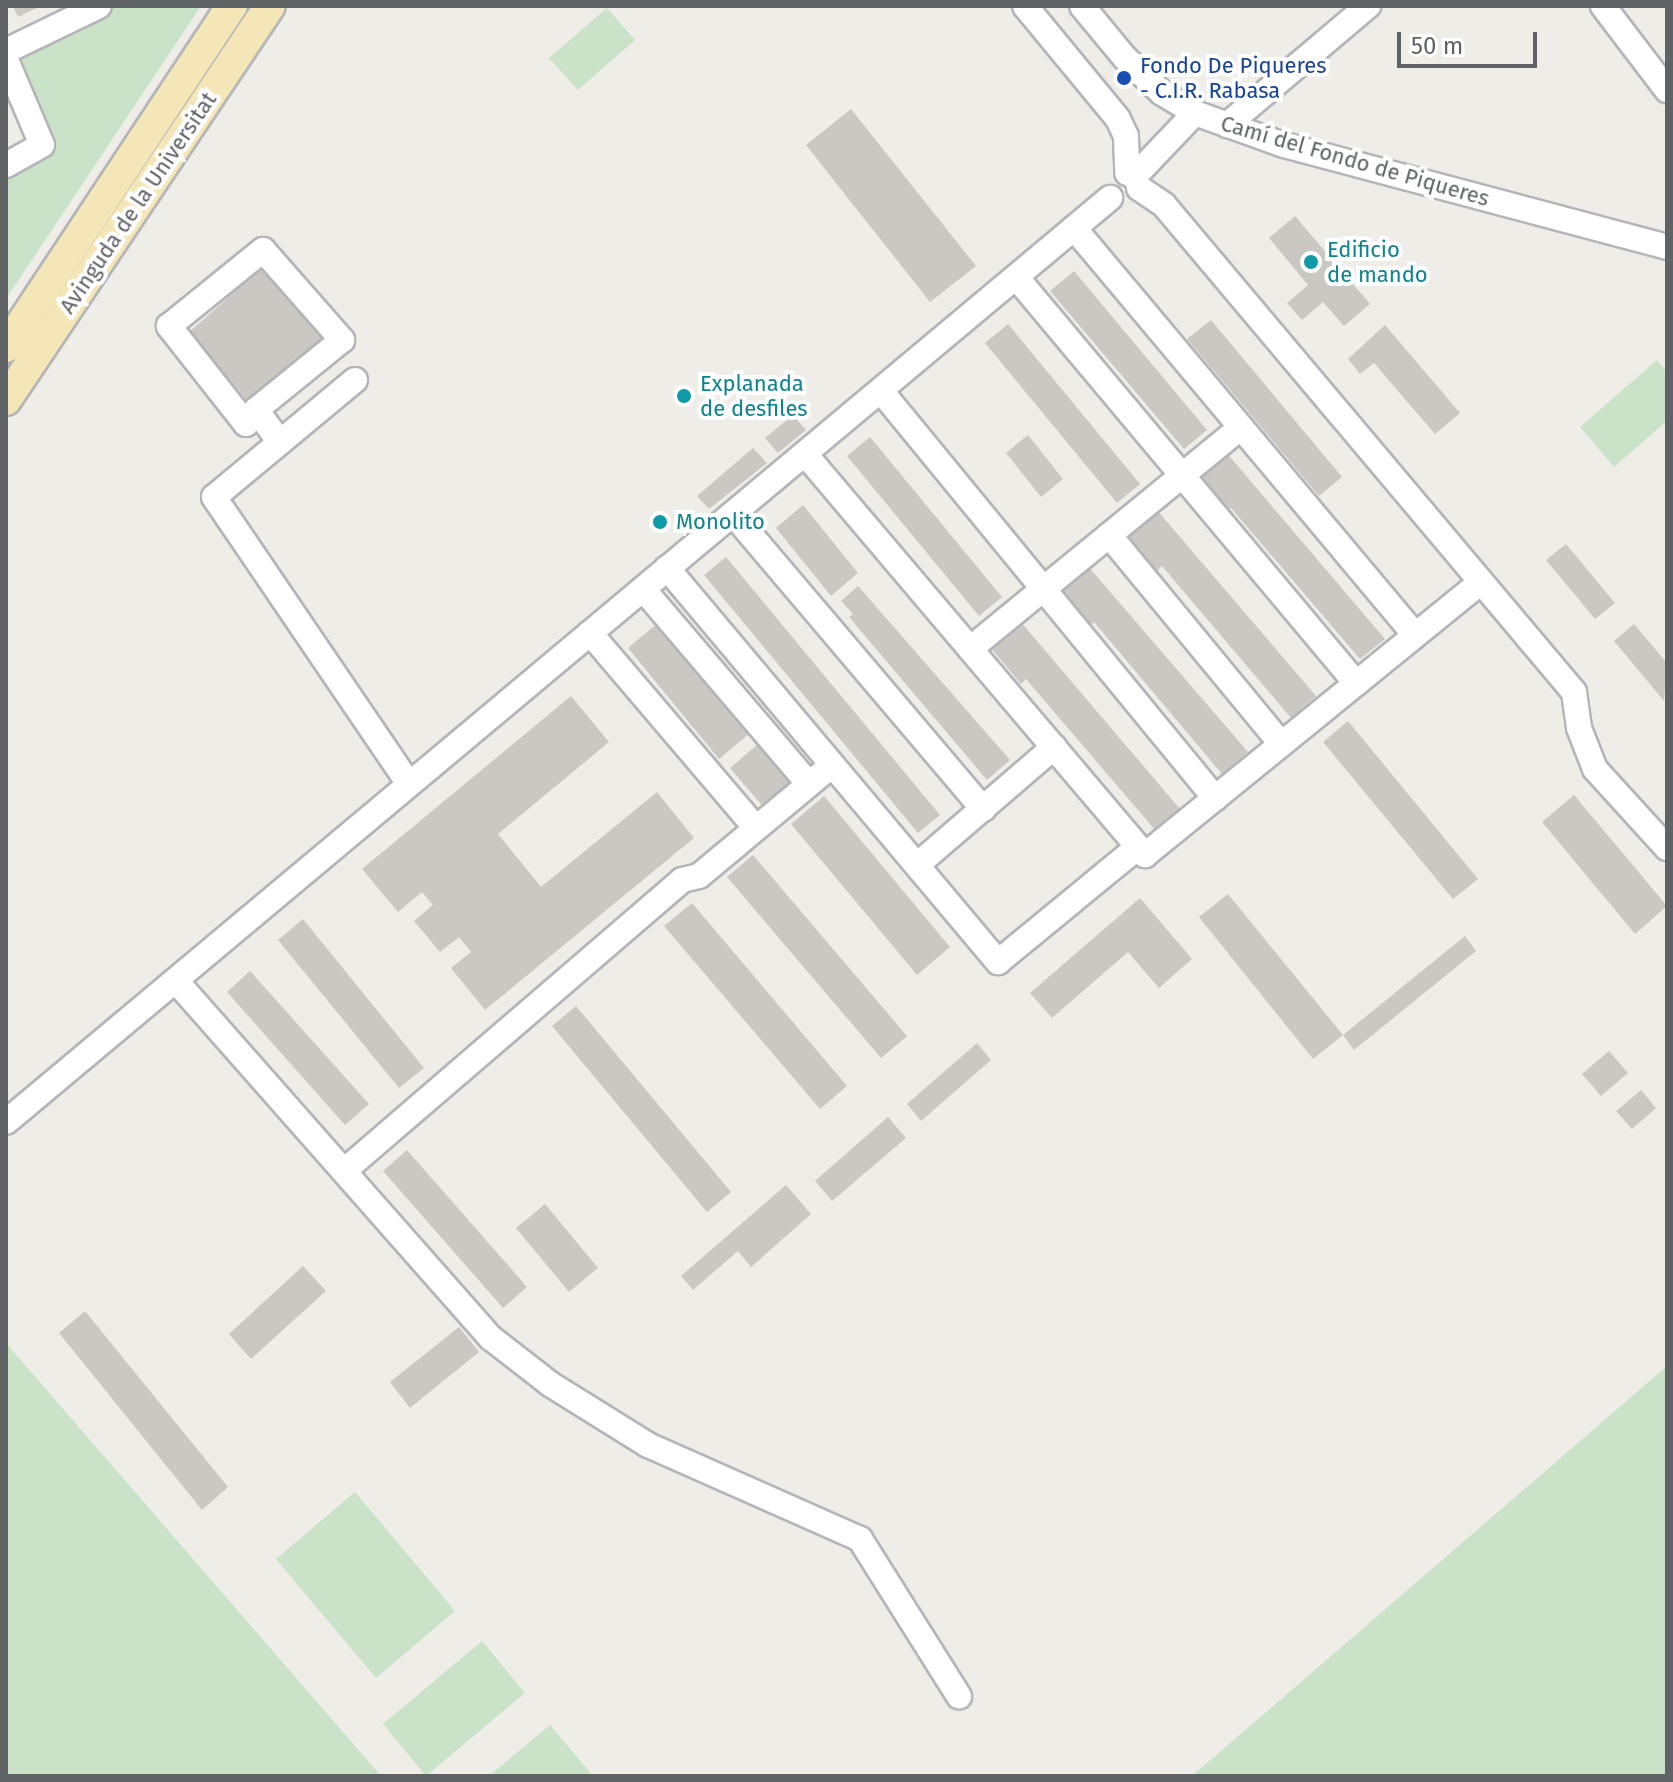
<!DOCTYPE html>
<meta charset="utf-8">
<style>
body{margin:0}
#map{position:relative;width:1673px;height:1782px;overflow:hidden;background:#efede8;font-family:"Fira Sans",sans-serif}
div>[style]{position:absolute}
.green>*{inset:0;background:#cae3c8}
.building>*{inset:0;background:#cbc8c4}
.roads{filter:drop-shadow(2px 0 #b3b5b8) drop-shadow(-2px 0 #b3b5b8) drop-shadow(0 2px #b3b5b8) drop-shadow(0 -2px #b3b5b8)}
.minor>*{height:24px;margin:-12px;padding:0 12px;transform-origin:12px;border-radius:12px;background:#fff}
.major>*{height:30px;margin:-15px;padding:0 15px;transform-origin:15px;border-radius:15px;background:#f5e6b7}
.dots>*{width:22px;height:22px;translate:-50% -50%;box-sizing:border-box;border:4px solid #fff;border-radius:50%}
span{translate:-50% -50%;white-space:nowrap;text-align:center;line-height:1.15;-webkit-text-stroke:8px #fff;paint-order:stroke}
.transit-label{font-size:22px;color:#164399}
.left{translate:0 -50%;text-align:left}
.street-label{font-size:22px;color:#5f6366}
.culture-label{font-size:22px;color:#0d838f}
.frame{position:absolute;inset:0;border:8px solid #5f6366;pointer-events:none}
.scale{position:absolute;left:1397px;top:32px;width:140px;height:36px;box-sizing:border-box;border:4px solid #5f6366;border-top:0;padding-left:10px;font-size:24px;line-height:28px;white-space:nowrap;color:#5f6366;-webkit-text-stroke:6px #fff;paint-order:stroke}
</style>
<div id="map">
<div class="green">
<i style="clip-path:polygon(108px 6px,201px 6px,6px 299px,6px 175px,56px 151px,19px 59px,29px 47px)"></i>
<i style="clip-path:polygon(607px 8px,635px 40px,578px 90px,549px 58px)"></i>
<i style="clip-path:polygon(1657px 360px,1667px 372px,1667px 421px,1614px 467px,1580px 427px)"></i>
<i style="clip-path:polygon(6px 1343px,381px 1776px,6px 1776px)"></i>
<i style="clip-path:polygon(1667px 1366px,1667px 1776px,1192px 1776px)"></i>
<i style="clip-path:polygon(355px 1492px,455px 1611px,376px 1678px,276px 1559px)"></i>
<i style="clip-path:polygon(482px 1641px,525px 1693px,426px 1776px,383px 1724px)"></i>
<i style="clip-path:polygon(550px 1725px,593px 1776px,489px 1776px)"></i>
</div>
<div class="building">
<i style="clip-path:polygon(13px 6px,41px 6px,18px 17px)"></i>
<i style="clip-path:polygon(851px 109px,976px 266px,930px 302px,806px 145px)"></i>
<i style="clip-path:polygon(1295px 216px,1370px 304px,1344px 326px,1323px 302px,1302px 320px,1287px 303px,1308px 285px,1269px 238px)"></i>
<i style="clip-path:polygon(265px 265px,328px 338px,251px 405px,189px 332px)"></i>
<i style="clip-path:polygon(1074px 271px,1207px 430px,1184px 449px,1050px 291px)"></i>
<i style="clip-path:polygon(1211px 320px,1342px 477px,1319px 496px,1187px 339px)"></i>
<i style="clip-path:polygon(1008px 324px,1140px 484px,1117px 503px,985px 343px)"></i>
<i style="clip-path:polygon(1385px 325px,1460px 413px,1435px 434px,1374px 363px,1360px 374px,1348px 359px)"></i>
<i style="clip-path:polygon(793px 415px,806px 430px,778px 453px,765px 438px)"></i>
<i style="clip-path:polygon(1028px 435px,1063px 479px,1041px 497px,1006px 453px)"></i>
<i style="clip-path:polygon(870px 437px,1002px 597px,979px 616px,847px 456px)"></i>
<i style="clip-path:polygon(753px 448px,767px 463px,709px 509px,697px 496px)"></i>
<i style="clip-path:polygon(1225px 451px,1385px 639px,1360px 659px,1231px 508px,1226px 513px,1195px 477px)"></i>
<i style="clip-path:polygon(803px 505px,858px 573px,831px 596px,776px 528px)"></i>
<i style="clip-path:polygon(1156px 509px,1316px 696px,1291px 718px,1162px 566px,1157px 571px,1126px 534px)"></i>
<i style="clip-path:polygon(1566px 544px,1615px 603px,1595px 619px,1546px 560px)"></i>
<i style="clip-path:polygon(726px 557px,940px 815px,918px 833px,704px 575px)"></i>
<i style="clip-path:polygon(1087px 565px,1248px 752px,1222px 774px,1094px 622px,1088px 627px,1058px 590px)"></i>
<i style="clip-path:polygon(858px 586px,1010px 760px,987px 780px,849px 617px,853px 614px,841px 601px)"></i>
<i style="clip-path:polygon(1020px 621px,1180px 809px,1155px 830px,1026px 679px,1021px 684px,990px 647px)"></i>
<i style="clip-path:polygon(659px 622px,750px 733px,719px 759px,628px 648px)"></i>
<i style="clip-path:polygon(1634px 624px,1667px 663px,1664px 701px,1614px 641px)"></i>
<i style="clip-path:polygon(571px 696px,609px 742px,498px 834px,541px 887px,657px 792px,694px 838px,485px 1010px,451px 968px,471px 952px,459px 937px,440px 952px,414px 921px,433px 905px,422px 892px,398px 912px,362px 869px)"></i>
<i style="clip-path:polygon(1348px 721px,1478px 879px,1453px 899px,1323px 742px)"></i>
<i style="clip-path:polygon(758px 744px,793px 785px,765px 809px,730px 768px)"></i>
<i style="clip-path:polygon(1574px 795px,1667px 906px,1635px 934px,1542px 822px)"></i>
<i style="clip-path:polygon(824px 796px,950px 947px,917px 975px,791px 824px)"></i>
<i style="clip-path:polygon(753px 855px,907px 1036px,881px 1058px,727px 877px)"></i>
<i style="clip-path:polygon(1228px 894px,1343px 1035px,1313px 1059px,1199px 917px)"></i>
<i style="clip-path:polygon(1140px 898px,1192px 959px,1159px 988px,1128px 952px,1052px 1018px,1030px 993px)"></i>
<i style="clip-path:polygon(692px 903px,847px 1086px,820px 1109px,664px 926px)"></i>
<i style="clip-path:polygon(303px 919px,424px 1068px,399px 1088px,278px 940px)"></i>
<i style="clip-path:polygon(1465px 936px,1476px 951px,1354px 1050px,1343px 1035px)"></i>
<i style="clip-path:polygon(250px 971px,369px 1104px,345px 1125px,227px 992px)"></i>
<i style="clip-path:polygon(576px 1006px,731px 1192px,707px 1212px,552px 1026px)"></i>
<i style="clip-path:polygon(977px 1043px,991px 1060px,921px 1121px,907px 1104px)"></i>
<i style="clip-path:polygon(1609px 1051px,1628px 1073px,1601px 1096px,1582px 1074px)"></i>
<i style="clip-path:polygon(1641px 1090px,1656px 1108px,1632px 1129px,1616px 1111px)"></i>
<i style="clip-path:polygon(888px 1117px,906px 1138px,832px 1201px,815px 1181px)"></i>
<i style="clip-path:polygon(407px 1150px,527px 1287px,503px 1308px,383px 1171px)"></i>
<i style="clip-path:polygon(786px 1185px,811px 1214px,751px 1267px,738px 1251px,693px 1290px,681px 1276px)"></i>
<i style="clip-path:polygon(545px 1204px,598px 1268px,569px 1292px,516px 1228px)"></i>
<i style="clip-path:polygon(303px 1266px,326px 1291px,251px 1359px,229px 1334px)"></i>
<i style="clip-path:polygon(85px 1311px,228px 1487px,202px 1510px,59px 1333px)"></i>
<i style="clip-path:polygon(459px 1327px,479px 1352px,410px 1408px,390px 1382px)"></i>
</div>
<div class="roads">
<div class="minor">
<i style="left:1025px;top:6px;width:146px;rotate:50.5deg"></i>
<i style="left:1118px;top:119px;width:19px;rotate:65deg"></i>
<i style="left:1126px;top:136px;width:37px;rotate:88deg"></i>
<i style="left:1082px;top:6px;width:67px;rotate:50.4deg"></i>
<i style="left:1125px;top:58px;width:51px;rotate:43.4deg"></i>
<i style="left:1162px;top:93px;width:39px;rotate:31deg"></i>
<i style="left:1195px;top:113px;width:95px;rotate:19.8deg"></i>
<i style="left:1284px;top:145px;width:396px;rotate:14.9deg"></i>
<i style="left:1603px;top:6px;width:106px;rotate:52.7deg"></i>
<i style="left:6px;top:51px;width:103px;rotate:-25.8deg"></i>
<i style="left:6px;top:60px;width:92px;rotate:67deg"></i>
<i style="left:42px;top:145px;width:41px;rotate:150.9deg"></i>
<i style="left:1227px;top:125px;width:185px;rotate:-40.2deg"></i>
<i style="left:1134px;top:177px;width:88px;rotate:-46.4deg"></i>
<i style="left:1139px;top:188px;width:30px;rotate:34deg"></i>
<i style="left:1164px;top:205px;width:637px;rotate:49.91deg"></i>
<i style="left:1574px;top:692px;width:36px;rotate:82deg"></i>
<i style="left:1579px;top:728px;width:44px;rotate:68.7deg"></i>
<i style="left:1595px;top:769px;width:107px;rotate:47.7deg"></i>
<i style="left:1074px;top:228px;width:531px;rotate:50.04deg"></i>
<i style="left:1016px;top:277px;width:530px;rotate:50.06deg"></i>
<i style="left:355px;top:380px;width:183px;rotate:140.3deg"></i>
<i style="left:214px;top:497px;width:347px;rotate:55.8deg"></i>
<i style="left:881px;top:391px;width:527px;rotate:50.63deg"></i>
<i style="left:256px;top:410px;width:17px;rotate:126deg"></i>
<i style="left:246px;top:424px;width:125px;rotate:-128.2deg"></i>
<i style="left:169px;top:326px;width:121px;rotate:-39deg"></i>
<i style="left:263px;top:250px;width:120px;rotate:48.7deg"></i>
<i style="left:342px;top:340px;width:111px;rotate:140.9deg"></i>
<i style="left:256px;top:410px;width:40px;rotate:53deg"></i>
<i style="left:805px;top:454px;width:526px;rotate:49.71deg"></i>
<i style="left:1145px;top:855px;width:433px;rotate:-39.1deg"></i>
<i style="left:733px;top:514px;width:387px;rotate:49.7deg"></i>
<i style="left:1109px;top:535px;width:271px;rotate:50.5deg"></i>
<i style="left:667px;top:568px;width:515px;rotate:49.97deg"></i>
<i style="left:998px;top:962px;width:181px;rotate:-39.4deg"></i>
<i style="left:643px;top:589px;width:256px;rotate:49.6deg"></i>
<i style="left:590px;top:633px;width:256px;rotate:49.6deg"></i>
<i style="left:970px;top:649px;width:350px;rotate:-39.3deg"></i>
<i style="left:917px;top:865px;width:181px;rotate:-40.7deg"></i>
<i style="left:176px;top:981px;width:476px;rotate:48.6deg"></i>
<i style="left:491px;top:1338px;width:75px;rotate:37.9deg"></i>
<i style="left:550px;top:1384px;width:115px;rotate:31.9deg"></i>
<i style="left:648px;top:1445px;width:232px;rotate:23.9deg"></i>
<i style="left:860px;top:1539px;width:186px;rotate:57.8deg"></i>
<i style="left:6px;top:1122px;width:1440px;rotate:-39.93deg"></i>
<i style="left:344px;top:1171px;width:446px;rotate:-40.7deg"></i>
<i style="left:682px;top:880px;width:17px;rotate:-13deg"></i>
<i style="left:699px;top:876px;width:173px;rotate:-39.8deg"></i>
</div>
<div class="major">
<i style="left:6px;top:347px;width:409px;rotate:-56.5deg"></i>
<i style="left:6px;top:400px;width:474px;rotate:-56.2deg"></i>
</div>
</div>
<div class="dots">
<i style="left:1124px;top:78px;background:#1a4fb4"></i>
<i style="left:1311px;top:262px;background:#0f9aa8"></i>
<i style="left:684px;top:396px;background:#0f9aa8"></i>
<i style="left:660px;top:522px;background:#0f9aa8"></i>
</div>
<div class="transit-label">
<span class="left" style="left:1140px;top:78px">Fondo De Piqueres<br>- C.I.R. Rabasa</span>
</div>
<div class="street-label">
<span style="left:1355px;top:161px;rotate:16deg">Camí del Fondo de Piqueres</span>
<span style="left:138px;top:203px;rotate:-56deg">Avinguda de la Universitat</span>
</div>
<div class="culture-label">
<span class="left" style="left:1327px;top:262px">Edificio<br>de mando</span>
<span class="left" style="left:700px;top:396px">Explanada<br>de desfiles</span>
<span class="left" style="left:676px;top:522px">Monolito</span>
</div>
<div class="frame"></div>
<div class="scale">50 m</div>
</div>
